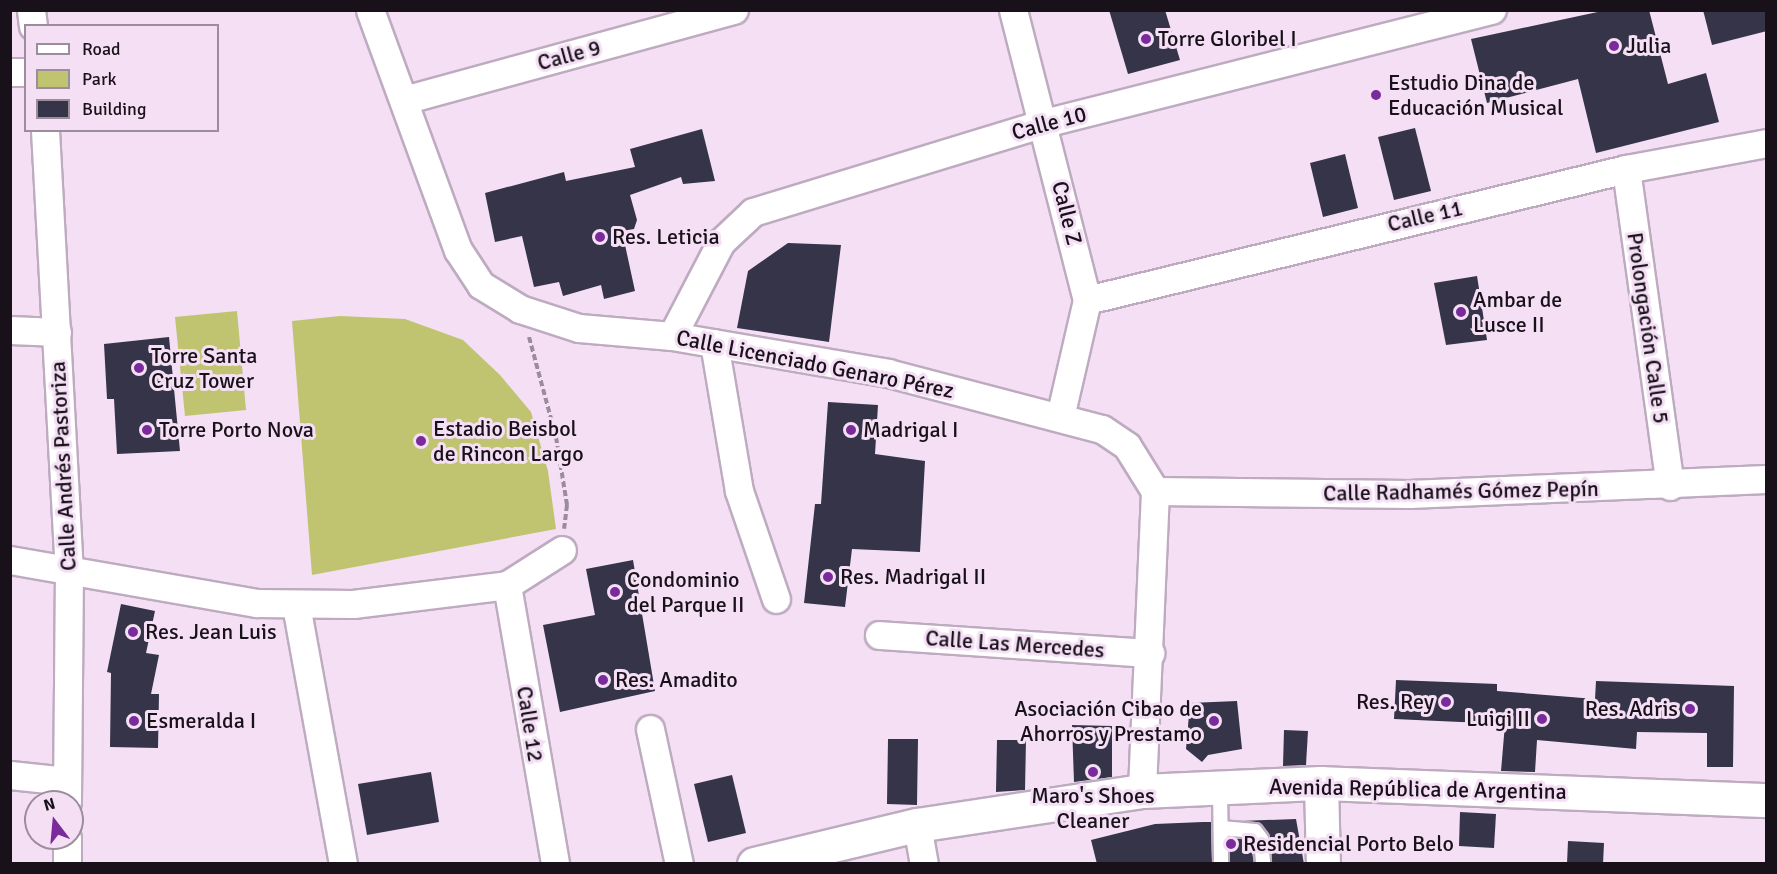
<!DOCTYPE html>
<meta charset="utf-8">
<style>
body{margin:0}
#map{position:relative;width:1777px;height:874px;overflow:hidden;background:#f4dff5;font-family:Signika,sans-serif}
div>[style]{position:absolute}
.green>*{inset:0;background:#c0c471}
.building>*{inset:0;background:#353449}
.path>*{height:4px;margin-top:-2px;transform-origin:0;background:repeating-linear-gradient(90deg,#9b8c9c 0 6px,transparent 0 9px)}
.roads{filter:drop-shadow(2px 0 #beabc0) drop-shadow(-2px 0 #beabc0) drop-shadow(0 2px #beabc0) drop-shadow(0 -2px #beabc0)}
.lane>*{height:14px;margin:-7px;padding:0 7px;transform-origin:7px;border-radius:7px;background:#fff}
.street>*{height:27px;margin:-13.5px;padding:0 13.5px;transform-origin:13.5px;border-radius:13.5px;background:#fff}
.secondary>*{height:33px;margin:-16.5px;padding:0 16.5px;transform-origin:16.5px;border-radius:16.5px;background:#fff}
.dots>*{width:16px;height:16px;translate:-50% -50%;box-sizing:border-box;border:3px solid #f4dff5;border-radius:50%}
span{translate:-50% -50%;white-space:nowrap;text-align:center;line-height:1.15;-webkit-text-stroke:6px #f4dff5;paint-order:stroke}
.poi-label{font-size:22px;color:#181119}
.left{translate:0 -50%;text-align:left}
.right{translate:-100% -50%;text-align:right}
.street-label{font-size:22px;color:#181119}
.frame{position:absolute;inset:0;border:12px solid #181119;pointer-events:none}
.legend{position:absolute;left:24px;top:24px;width:195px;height:108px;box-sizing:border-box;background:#f4dff5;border:2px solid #9c8d9d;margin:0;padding:8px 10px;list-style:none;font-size:18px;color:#181119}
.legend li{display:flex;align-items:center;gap:12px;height:30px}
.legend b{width:30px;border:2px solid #9c8d9d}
.north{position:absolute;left:24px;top:790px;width:60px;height:60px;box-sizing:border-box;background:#f4dff5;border:2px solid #9c8d9d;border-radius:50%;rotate:344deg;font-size:16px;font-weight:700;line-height:24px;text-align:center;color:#181119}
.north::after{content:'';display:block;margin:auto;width:21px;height:27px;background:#792a9b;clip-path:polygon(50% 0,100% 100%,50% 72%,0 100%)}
</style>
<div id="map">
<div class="green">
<i style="clip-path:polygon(237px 311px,246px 410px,185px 416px,175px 317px)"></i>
<i style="clip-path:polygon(340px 316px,405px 319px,463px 340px,500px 375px,531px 412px,548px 471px,556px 529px,312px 575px,292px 321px)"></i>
</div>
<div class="building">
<i style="clip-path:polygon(1109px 10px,1165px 10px,1180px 60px,1128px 74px)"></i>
<i style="clip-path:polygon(1607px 10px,1649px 10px,1668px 84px,1706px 73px,1719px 122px,1596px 153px,1578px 79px,1487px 103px,1471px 39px)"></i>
<i style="clip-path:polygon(1703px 10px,1767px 10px,1767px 31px,1712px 45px)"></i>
<i style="clip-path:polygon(1415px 128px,1431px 191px,1394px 200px,1378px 137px)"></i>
<i style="clip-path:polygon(702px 129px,715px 181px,683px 184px,681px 177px,630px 195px,637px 220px,634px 229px,622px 231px,635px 291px,604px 299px,601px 285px,563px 296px,559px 282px,534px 287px,522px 236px,495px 242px,485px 193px,564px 172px,566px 181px,635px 167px,630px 149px)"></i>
<i style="clip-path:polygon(1345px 154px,1358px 208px,1323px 217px,1310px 163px)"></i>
<i style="clip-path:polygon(788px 243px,841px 245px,829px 342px,737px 328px,748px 271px)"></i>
<i style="clip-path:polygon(1477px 276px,1487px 340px,1446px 345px,1434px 283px)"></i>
<i style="clip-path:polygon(169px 337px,180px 451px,117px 454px,114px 399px,107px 399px,104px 344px)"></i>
<i style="clip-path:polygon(828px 402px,878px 405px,875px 454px,925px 461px,920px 552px,852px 549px,845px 607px,804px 603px,815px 504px,821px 504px)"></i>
<i style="clip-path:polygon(633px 560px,655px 691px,560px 712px,543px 625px,595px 615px,586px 569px)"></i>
<i style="clip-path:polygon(121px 604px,155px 611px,146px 653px,159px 655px,151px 694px,159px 694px,158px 748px,110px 747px,111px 673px,107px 672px)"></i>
<i style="clip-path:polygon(1396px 680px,1497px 684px,1497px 691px,1595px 699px,1596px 681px,1734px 686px,1733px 767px,1707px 767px,1707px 733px,1637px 732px,1636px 749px,1537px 740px,1535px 772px,1501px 771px,1505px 724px,1394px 719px)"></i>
<i style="clip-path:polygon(1237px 701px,1242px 749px,1208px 755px,1202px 762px,1186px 749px,1190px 703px)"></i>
<i style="clip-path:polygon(1072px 725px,1112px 726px,1112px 777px,1074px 782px)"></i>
<i style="clip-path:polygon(1284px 730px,1308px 731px,1306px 765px,1283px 766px)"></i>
<i style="clip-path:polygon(888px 739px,918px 739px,917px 805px,887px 804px)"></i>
<i style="clip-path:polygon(997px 740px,1026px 740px,1025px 790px,996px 792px)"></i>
<i style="clip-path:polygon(431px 772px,439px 822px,367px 835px,358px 784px)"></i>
<i style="clip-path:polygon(732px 775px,746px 833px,708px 842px,694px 784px)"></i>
<i style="clip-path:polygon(1460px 812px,1496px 814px,1494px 848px,1459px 846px)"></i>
<i style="clip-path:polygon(1296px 819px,1304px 864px,1272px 864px,1268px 834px,1259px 823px,1240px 821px)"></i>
<i style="clip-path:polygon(1203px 822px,1211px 822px,1212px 864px,1097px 864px,1091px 840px,1155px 824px)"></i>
<i style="clip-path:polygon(1230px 838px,1250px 840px,1254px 864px,1230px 864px)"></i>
<i style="clip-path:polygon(1568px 841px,1604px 843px,1603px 864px,1567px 864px)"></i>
</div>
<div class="path">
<i style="left:529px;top:337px;width:104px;rotate:74.9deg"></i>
<i style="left:556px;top:437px;width:69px;rotate:80.8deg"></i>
<i style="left:567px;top:505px;width:24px;rotate:97deg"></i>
</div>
<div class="roads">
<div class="lane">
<i style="left:1220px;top:788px;width:76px;rotate:89.2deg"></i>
<i style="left:1221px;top:828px;width:34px;rotate:5deg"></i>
<i style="left:1255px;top:831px;width:10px;rotate:53deg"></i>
<i style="left:1261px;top:839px;width:25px;rotate:85deg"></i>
</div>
<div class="street">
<i style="left:31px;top:10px;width:16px;rotate:83deg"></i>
<i style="left:370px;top:10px;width:256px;rotate:69.9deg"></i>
<i style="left:458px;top:250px;width:42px;rotate:56.7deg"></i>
<i style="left:481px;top:285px;width:46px;rotate:31.6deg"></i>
<i style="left:520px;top:309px;width:62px;rotate:17.9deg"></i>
<i style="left:579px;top:328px;width:93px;rotate:4.9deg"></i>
<i style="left:672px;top:336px;width:219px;rotate:9.7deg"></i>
<i style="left:888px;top:373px;width:221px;rotate:14.7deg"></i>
<i style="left:1102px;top:429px;width:30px;rotate:34deg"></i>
<i style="left:1127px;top:446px;width:53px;rotate:58.1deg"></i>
<i style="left:1155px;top:491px;width:300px;rotate:92.5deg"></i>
<i style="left:1013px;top:10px;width:299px;rotate:75.7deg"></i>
<i style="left:1087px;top:300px;width:120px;rotate:103deg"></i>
<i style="left:10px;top:72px;width:16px"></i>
<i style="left:404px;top:100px;width:342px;rotate:-15.3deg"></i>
<i style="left:45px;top:130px;width:440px;rotate:86.9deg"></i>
<i style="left:69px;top:569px;width:233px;rotate:90.5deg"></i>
<i style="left:1626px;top:169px;width:320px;rotate:82.1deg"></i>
<i style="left:1087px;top:300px;width:555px;rotate:-13.66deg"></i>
<i style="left:1626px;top:169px;width:142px;rotate:-10.5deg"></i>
<i style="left:10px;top:330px;width:47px;rotate:2.4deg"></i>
<i style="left:672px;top:336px;width:106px;rotate:-62.5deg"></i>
<i style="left:721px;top:242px;width:44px;rotate:-43.2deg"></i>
<i style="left:753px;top:212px;width:304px;rotate:-17deg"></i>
<i style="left:1044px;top:123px;width:462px;rotate:-14.2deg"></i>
<i style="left:714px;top:343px;width:150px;rotate:80.4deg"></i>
<i style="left:739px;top:491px;width:114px;rotate:71.1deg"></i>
<i style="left:1155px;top:491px;width:254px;rotate:0.7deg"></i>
<i style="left:1409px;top:494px;width:357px;rotate:-2.4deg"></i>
<i style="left:10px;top:560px;width:251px;rotate:9.9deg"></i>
<i style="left:257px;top:603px;width:96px;rotate:0.6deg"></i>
<i style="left:353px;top:604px;width:155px;rotate:-7deg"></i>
<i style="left:507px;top:585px;width:65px;rotate:-32.5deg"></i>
<i style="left:507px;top:585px;width:283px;rotate:80.2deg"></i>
<i style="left:296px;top:605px;width:263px;rotate:79.7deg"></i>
<i style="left:879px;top:635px;width:272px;rotate:3.8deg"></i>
<i style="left:650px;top:729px;width:138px;rotate:77.9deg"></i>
<i style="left:10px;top:775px;width:57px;rotate:6deg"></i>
<i style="left:917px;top:825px;width:40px;rotate:80deg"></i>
<i style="left:67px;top:838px;width:26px;rotate:90deg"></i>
</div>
<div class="secondary">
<i style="left:1321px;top:783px;width:81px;rotate:88.6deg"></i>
<i style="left:754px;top:864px;width:168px;rotate:-13.5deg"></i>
<i style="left:917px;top:825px;width:228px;rotate:-8.6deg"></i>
<i style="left:1142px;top:791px;width:179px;rotate:-2.6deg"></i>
<i style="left:1321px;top:783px;width:445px;rotate:2.2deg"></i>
</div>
</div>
<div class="dots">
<i style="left:1146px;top:39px;background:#792a9b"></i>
<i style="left:1614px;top:46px;background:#792a9b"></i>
<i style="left:1376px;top:95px;background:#792a9b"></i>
<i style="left:600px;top:237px;background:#792a9b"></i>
<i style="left:1461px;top:312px;background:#792a9b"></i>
<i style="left:139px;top:368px;background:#792a9b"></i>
<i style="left:147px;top:430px;background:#792a9b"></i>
<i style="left:851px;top:430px;background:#792a9b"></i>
<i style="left:421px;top:441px;background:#792a9b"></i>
<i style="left:828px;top:577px;background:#792a9b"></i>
<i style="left:615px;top:592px;background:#792a9b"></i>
<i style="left:133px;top:632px;background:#792a9b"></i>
<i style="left:603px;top:680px;background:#792a9b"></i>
<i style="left:1446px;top:702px;background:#792a9b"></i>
<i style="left:1690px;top:709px;background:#792a9b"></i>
<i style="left:1542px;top:719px;background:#792a9b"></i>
<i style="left:134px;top:721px;background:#792a9b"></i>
<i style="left:1214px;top:721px;background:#792a9b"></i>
<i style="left:1093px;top:772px;background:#792a9b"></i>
<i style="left:1231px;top:844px;background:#792a9b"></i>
</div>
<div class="poi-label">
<span class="left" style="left:1158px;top:39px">Torre Gloribel I</span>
<span class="left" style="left:1626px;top:46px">Julia</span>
<span class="left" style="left:1388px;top:95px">Estudio Dina de<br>Educación Musical</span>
<span class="left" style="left:612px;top:237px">Res. Leticia</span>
<span class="left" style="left:1473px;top:312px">Ambar de<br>Lusce II</span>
<span class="left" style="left:151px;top:368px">Torre Santa<br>Cruz Tower</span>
<span class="left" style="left:433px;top:441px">Estadio Beisbol<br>de Rincon Largo</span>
<span class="left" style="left:159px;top:430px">Torre Porto Nova</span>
<span class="left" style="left:863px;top:430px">Madrigal I</span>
<span class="left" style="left:840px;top:577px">Res. Madrigal II</span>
<span class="left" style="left:627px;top:592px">Condominio<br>del Parque II</span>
<span class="left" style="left:145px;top:632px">Res. Jean Luis</span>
<span class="left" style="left:615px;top:680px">Res. Amadito</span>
<span class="right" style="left:1434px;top:702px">Res. Rey</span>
<span class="right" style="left:1202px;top:721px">Asociación Cibao de<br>Ahorros y Prestamo</span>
<span class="right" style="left:1678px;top:709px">Res. Adris</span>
<span class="right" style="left:1530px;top:719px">Luigi II</span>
<span class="left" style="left:146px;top:721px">Esmeralda I</span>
<span style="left:1093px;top:808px">Maro's Shoes<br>Cleaner</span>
<span class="left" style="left:1243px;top:844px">Residencial Porto Belo</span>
</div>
<div class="street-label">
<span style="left:569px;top:55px;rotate:-15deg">Calle 9</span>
<span style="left:1049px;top:123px;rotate:-15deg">Calle 10</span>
<span style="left:1067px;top:213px;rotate:76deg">Calle Z</span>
<span style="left:1425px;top:216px;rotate:-13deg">Calle 11</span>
<span style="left:1648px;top:328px;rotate:82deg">Prolongación Calle 5</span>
<span style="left:815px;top:364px;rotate:11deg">Calle Licenciado Genaro Pérez</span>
<span style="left:63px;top:466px;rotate:-93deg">Calle Andrés Pastoriza</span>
<span style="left:1461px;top:491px;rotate:-1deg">Calle Radhamés Gómez Pepín</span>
<span style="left:1015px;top:644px;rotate:4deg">Calle Las Mercedes</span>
<span style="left:530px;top:724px;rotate:81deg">Calle 12</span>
<span style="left:1418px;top:789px;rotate:1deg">Avenida República de Argentina</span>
</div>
<div class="frame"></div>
<ul class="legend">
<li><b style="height:8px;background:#fff"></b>Road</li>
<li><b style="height:16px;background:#c0c471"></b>Park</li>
<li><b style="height:16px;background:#353449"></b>Building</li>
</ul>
<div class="north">N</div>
</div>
